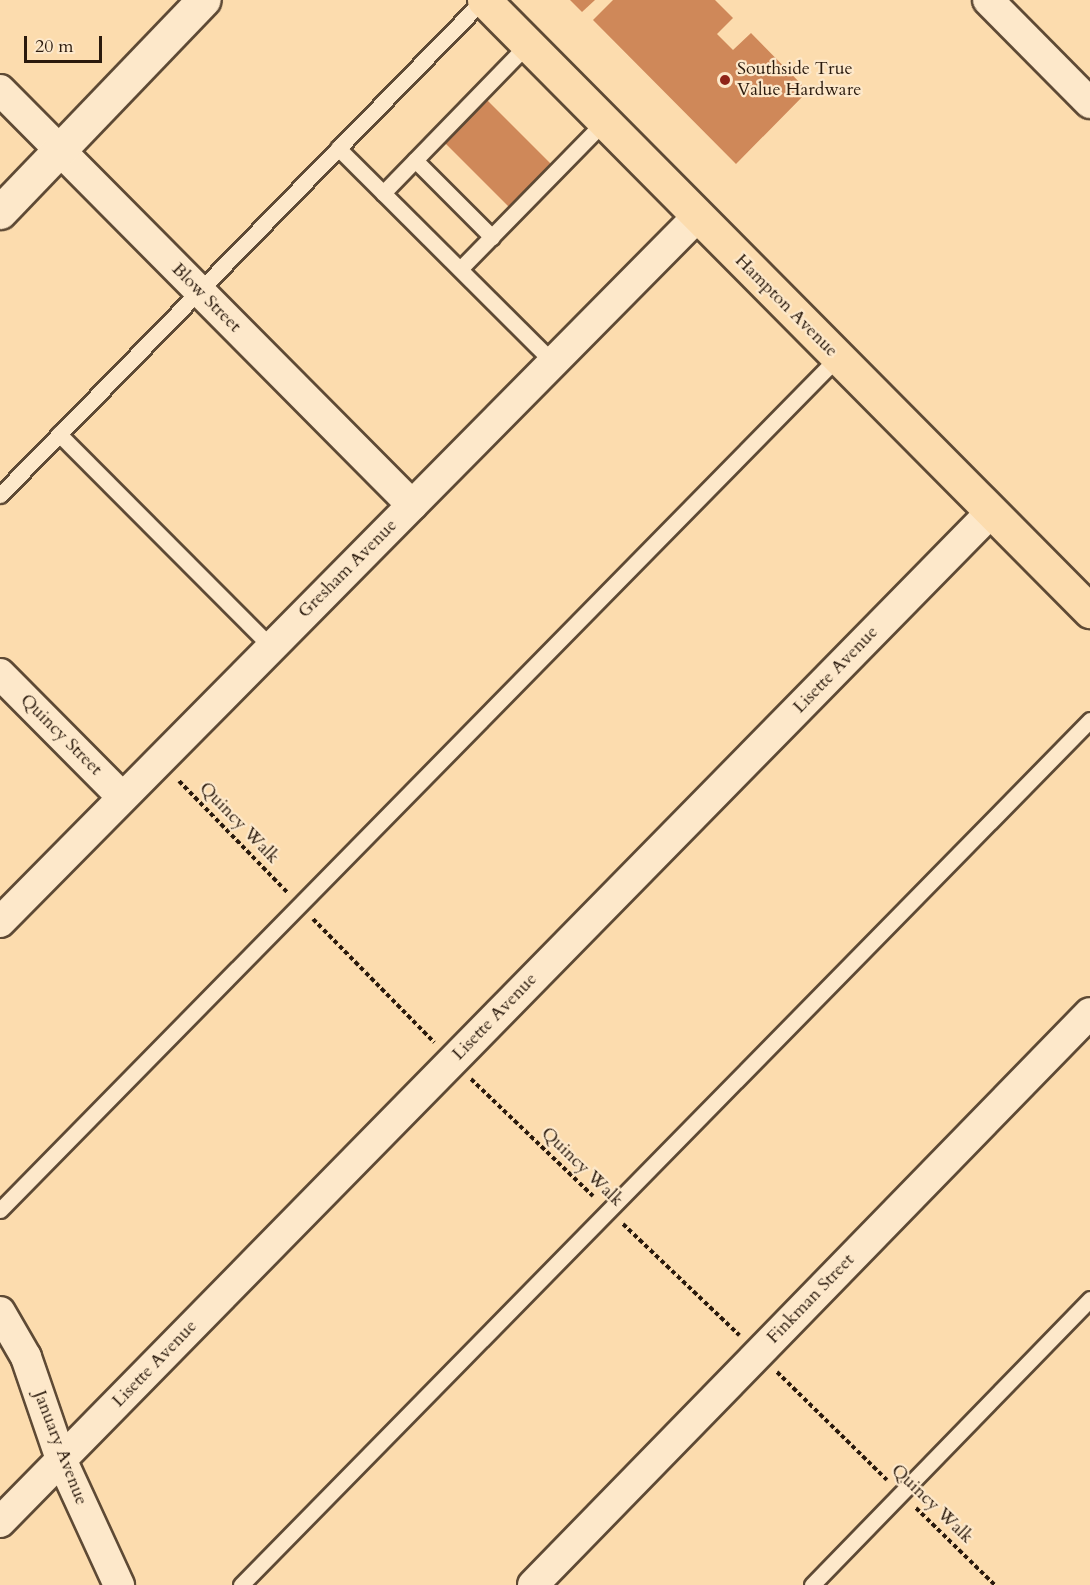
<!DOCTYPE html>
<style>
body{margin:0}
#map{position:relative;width:1090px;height:1585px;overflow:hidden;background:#fcdcae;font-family:Cardo,serif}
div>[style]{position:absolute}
.building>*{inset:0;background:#cf8859}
.path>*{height:4px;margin-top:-2px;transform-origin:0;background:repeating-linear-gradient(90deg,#2a1a0d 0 4.5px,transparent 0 7.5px)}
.roads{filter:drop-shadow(2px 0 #5e4a35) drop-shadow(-2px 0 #5e4a35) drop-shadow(0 2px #5e4a35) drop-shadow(0 -2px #5e4a35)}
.lane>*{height:15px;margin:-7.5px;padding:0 7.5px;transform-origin:7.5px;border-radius:7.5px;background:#fde8ca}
.street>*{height:30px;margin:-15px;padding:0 15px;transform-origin:15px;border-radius:15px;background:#fde8ca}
.secondary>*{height:33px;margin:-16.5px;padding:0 16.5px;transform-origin:16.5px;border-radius:16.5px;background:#fde8ca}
.primary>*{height:33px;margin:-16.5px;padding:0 16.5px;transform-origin:16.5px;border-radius:16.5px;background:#fcdcae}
.dots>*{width:16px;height:16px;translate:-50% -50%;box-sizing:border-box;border:3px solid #fde8ca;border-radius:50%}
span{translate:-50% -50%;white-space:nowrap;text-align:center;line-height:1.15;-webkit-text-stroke:4.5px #fde8ca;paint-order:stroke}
.poi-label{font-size:18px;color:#2a1a0d}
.left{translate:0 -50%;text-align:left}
.street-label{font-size:18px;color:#2a1a0d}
.scale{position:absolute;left:24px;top:36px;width:78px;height:27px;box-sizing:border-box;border:3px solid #2a1a0d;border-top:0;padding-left:8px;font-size:18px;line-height:21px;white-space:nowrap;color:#2a1a0d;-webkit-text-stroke:4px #fde8ca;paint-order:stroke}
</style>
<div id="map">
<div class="building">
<i style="clip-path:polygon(570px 0,595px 0,582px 12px)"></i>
<i style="clip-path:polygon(613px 0,715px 0,733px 18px,717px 34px,733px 50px,751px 33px,808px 91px,736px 164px,593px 20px)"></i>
<i style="clip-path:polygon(486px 99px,555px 168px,512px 210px,443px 141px)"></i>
</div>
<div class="path">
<i style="left:179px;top:781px;width:155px;rotate:45.8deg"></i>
<i style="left:313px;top:919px;width:173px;rotate:45.5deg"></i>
<i style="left:471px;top:1079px;width:169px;rotate:43.8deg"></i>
<i style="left:623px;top:1224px;width:161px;rotate:43.7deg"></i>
<i style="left:777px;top:1372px;width:154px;rotate:44.5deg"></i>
<i style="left:916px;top:1508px;width:110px;rotate:44.3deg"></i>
</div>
<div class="roads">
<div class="lane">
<i style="left:338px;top:148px;width:303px;rotate:44.9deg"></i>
<i style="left:415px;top:160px;width:109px;rotate:45deg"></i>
<i style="left:383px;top:193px;width:206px;rotate:-45.8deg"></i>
<i style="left:460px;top:269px;width:206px;rotate:-45.6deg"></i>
<i style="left:59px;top:434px;width:301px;rotate:45.1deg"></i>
<i style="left:0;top:495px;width:692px;rotate:-45.7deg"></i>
<i style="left:0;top:1210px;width:1194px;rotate:-45.51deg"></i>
<i style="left:241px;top:1585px;width:1212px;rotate:-45.53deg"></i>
<i style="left:812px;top:1585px;width:399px;rotate:-45.8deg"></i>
</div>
<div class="street">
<i style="left:988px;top:0;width:145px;rotate:45.3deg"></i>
<i style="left:0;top:90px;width:585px;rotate:45.21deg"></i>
<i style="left:0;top:674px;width:173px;rotate:45.2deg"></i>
<i style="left:0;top:922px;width:991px;rotate:-45.33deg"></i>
<i style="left:0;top:1312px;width:52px;rotate:60deg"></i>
<i style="left:26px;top:1357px;width:108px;rotate:71.1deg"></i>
<i style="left:61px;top:1459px;width:139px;rotate:65.3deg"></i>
<i style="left:0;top:1522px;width:1415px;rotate:-45.54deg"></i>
<i style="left:533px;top:1585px;width:798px;rotate:-45.76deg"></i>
</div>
<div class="secondary">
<i style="left:0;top:212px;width:294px;rotate:-46.2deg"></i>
</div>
<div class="primary">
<i style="left:484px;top:0;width:861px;rotate:45.24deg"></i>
</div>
</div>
<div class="dots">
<i style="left:725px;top:80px;background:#8f2418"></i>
</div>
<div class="poi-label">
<span class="left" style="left:737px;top:80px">Southside True<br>Value Hardware</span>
</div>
<div class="street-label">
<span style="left:206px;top:298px;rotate:45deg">Blow Street</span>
<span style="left:786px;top:306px;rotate:45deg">Hampton Avenue</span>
<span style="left:348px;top:569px;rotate:-45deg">Gresham Avenue</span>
<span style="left:836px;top:670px;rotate:-46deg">Lisette Avenue</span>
<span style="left:61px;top:735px;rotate:45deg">Quincy Street</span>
<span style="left:239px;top:823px;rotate:46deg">Quincy Walk</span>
<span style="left:495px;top:1017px;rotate:-46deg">Lisette Avenue</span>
<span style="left:582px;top:1167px;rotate:44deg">Quincy Walk</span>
<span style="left:811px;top:1299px;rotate:-46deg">Finkman Street</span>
<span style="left:155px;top:1364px;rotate:-46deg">Lisette Avenue</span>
<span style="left:60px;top:1448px;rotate:69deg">January Avenue</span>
<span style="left:932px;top:1504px;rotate:44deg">Quincy Walk</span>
</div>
<div class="scale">20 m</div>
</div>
